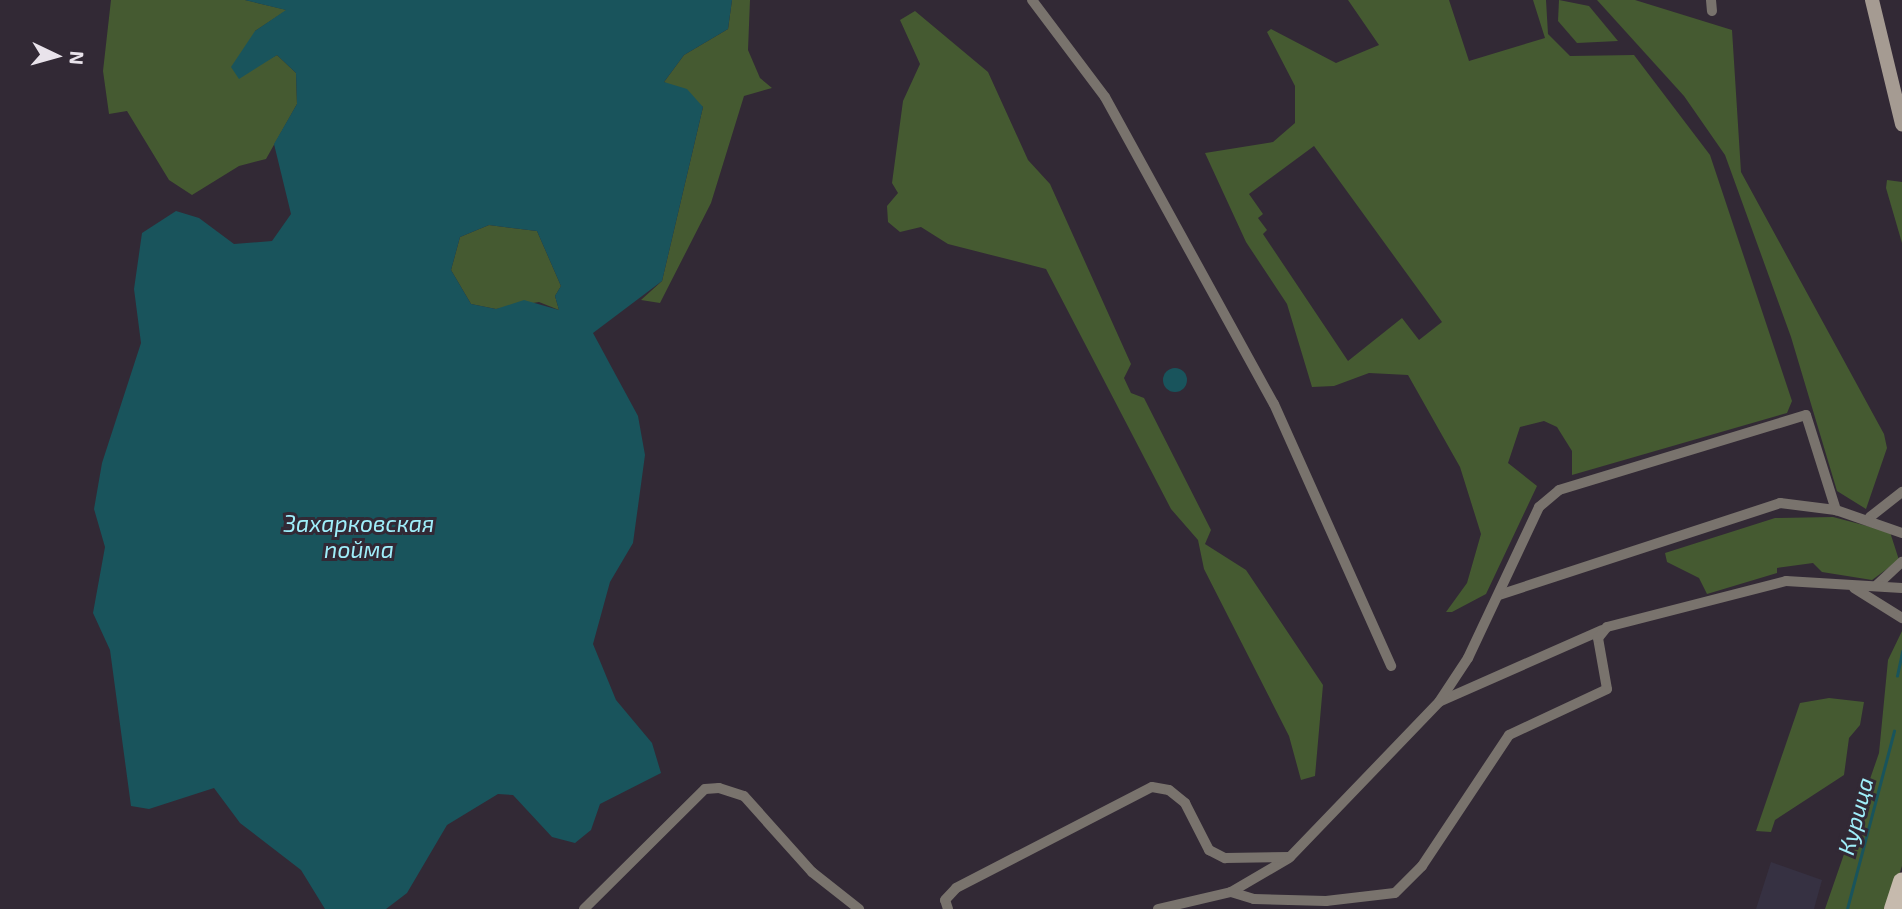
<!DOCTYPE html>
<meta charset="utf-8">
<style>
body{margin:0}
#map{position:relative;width:1902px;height:909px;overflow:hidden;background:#322935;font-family:"Exo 2",sans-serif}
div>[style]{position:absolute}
.industrial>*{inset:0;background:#363142}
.green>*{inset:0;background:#455a31}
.water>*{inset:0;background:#19545c}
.round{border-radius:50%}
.stream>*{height:2.5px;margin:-1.25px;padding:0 1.25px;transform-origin:1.25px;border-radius:1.25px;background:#19545c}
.street>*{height:10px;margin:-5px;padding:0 5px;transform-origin:5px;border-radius:5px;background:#79736d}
.secondary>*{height:14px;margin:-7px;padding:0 7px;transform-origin:7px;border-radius:7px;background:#a59b92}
.primary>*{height:18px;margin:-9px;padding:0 9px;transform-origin:9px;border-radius:9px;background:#c6baad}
span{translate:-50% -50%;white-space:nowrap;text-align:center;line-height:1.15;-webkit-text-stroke:6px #322935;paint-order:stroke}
.water-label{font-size:23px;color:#9feefa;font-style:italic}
.north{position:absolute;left:21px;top:21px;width:70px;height:70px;-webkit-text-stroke:5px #322935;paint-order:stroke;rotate:95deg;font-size:19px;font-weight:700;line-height:28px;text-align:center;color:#e9e3eb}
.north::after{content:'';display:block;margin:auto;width:24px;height:32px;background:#e9e3eb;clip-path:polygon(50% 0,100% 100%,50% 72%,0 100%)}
</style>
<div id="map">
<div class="industrial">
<i style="clip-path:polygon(1771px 862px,1822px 880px,1814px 909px,1756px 909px)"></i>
</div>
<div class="green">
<i style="clip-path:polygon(111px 0,245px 0,287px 10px,255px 31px,264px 62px,277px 55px,296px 73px,297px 104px,266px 159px,239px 166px,192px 195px,169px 180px,127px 111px,109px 114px,103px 71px)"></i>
<i style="clip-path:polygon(732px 0,750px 0,748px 50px,760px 78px,772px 88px,744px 96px,711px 203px,660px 303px,641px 300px,662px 281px,703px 107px,664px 82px,684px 55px,728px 29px)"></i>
<i style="clip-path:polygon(evenodd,1348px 0,1449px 0,1469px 61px,1545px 38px,1533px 0,1546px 0,1548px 34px,1570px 56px,1634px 55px,1710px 155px,1792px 401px,1787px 413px,1572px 475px,1572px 451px,1557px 427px,1544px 421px,1520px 427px,1508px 463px,1537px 486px,1486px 594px,1452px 612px,1446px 612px,1467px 583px,1481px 534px,1460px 467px,1408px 375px,1369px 373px,1334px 386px,1312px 387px,1287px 304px,1246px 242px,1205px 153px,1273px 142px,1295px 123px,1295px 86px,1267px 32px,1271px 29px,1336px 63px,1379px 45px,1348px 0,1314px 146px,1442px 322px,1419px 340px,1402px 318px,1348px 361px,1263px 234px,1267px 230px,1258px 218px,1263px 214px,1249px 194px,1314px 146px)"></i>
<i style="clip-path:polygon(1559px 0,1589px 6px,1618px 41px,1577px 43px,1558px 21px)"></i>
<i style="clip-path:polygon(1597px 0,1635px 0,1732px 30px,1741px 172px,1884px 434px,1887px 448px,1866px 509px,1837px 491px,1791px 337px,1725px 155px,1684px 96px)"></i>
<i style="clip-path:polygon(915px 11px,988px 72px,1028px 160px,1050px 184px,1131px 364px,1124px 378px,1131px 393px,1144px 398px,1211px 530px,1205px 544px,1246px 570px,1323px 685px,1315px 776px,1301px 780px,1289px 736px,1204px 569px,1198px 540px,1171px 509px,1046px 269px,948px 244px,921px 227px,900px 232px,888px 222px,887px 206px,898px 193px,892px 183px,903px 101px,920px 64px,900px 20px)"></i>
<i style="clip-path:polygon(1887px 180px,1902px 182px,1902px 243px,1886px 188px)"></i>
<i style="clip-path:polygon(489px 225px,537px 231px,561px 286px,555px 296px,559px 310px,539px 302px,496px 309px,471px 304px,451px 270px,460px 237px)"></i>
<i style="clip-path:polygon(1833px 517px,1890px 532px,1899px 560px,1872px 580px,1822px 572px,1813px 563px,1777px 568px,1777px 573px,1707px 594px,1699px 578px,1667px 562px,1665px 553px,1775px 518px)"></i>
<i style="clip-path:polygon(1902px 631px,1902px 866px,1888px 909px,1825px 909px,1879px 753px,1888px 660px)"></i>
<i style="clip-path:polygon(1829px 698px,1864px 702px,1860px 725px,1849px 738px,1844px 775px,1775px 820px,1771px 832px,1756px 831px,1800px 703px)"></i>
</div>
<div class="water">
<i style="clip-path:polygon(evenodd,245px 0,732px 0,728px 29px,684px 55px,664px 82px,687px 89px,703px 107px,662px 281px,593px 333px,638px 416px,645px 455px,633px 543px,610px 582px,593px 644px,616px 700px,652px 743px,661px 773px,600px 804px,591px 830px,575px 843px,552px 837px,513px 795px,498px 794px,447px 825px,407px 893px,386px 909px,325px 909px,301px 870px,240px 823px,214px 788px,149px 809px,131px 806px,110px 650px,93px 613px,105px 547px,94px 509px,102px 463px,141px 343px,134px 289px,142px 233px,176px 211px,199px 218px,234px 244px,272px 241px,291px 214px,274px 144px,297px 104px,296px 73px,277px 55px,239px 79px,231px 67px,255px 31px,286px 10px,245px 0,489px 225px,537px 231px,561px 286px,555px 296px,559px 310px,524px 300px,496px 309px,471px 304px,451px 270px,460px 237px,489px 225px)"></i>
<i class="round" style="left:1163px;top:368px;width:24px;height:24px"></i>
</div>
<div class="stream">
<i style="left:1897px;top:676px;width:25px;rotate:-78deg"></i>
<i style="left:1847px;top:909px;width:184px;rotate:-75.2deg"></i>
</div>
<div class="street">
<i style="left:1032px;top:0;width:121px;rotate:53deg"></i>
<i style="left:1105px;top:97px;width:350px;rotate:61.2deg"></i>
<i style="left:1274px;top:404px;width:287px;rotate:65.9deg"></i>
<i style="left:1711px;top:0;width:11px;rotate:85deg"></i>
<i style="left:1870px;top:517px;width:41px;rotate:-38deg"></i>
<i style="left:1877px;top:585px;width:34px;rotate:-43deg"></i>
<i style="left:1854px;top:588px;width:57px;rotate:32deg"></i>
<i style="left:1499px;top:595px;width:296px;rotate:-18.1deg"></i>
<i style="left:1780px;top:503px;width:56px;rotate:7.1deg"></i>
<i style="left:1441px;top:701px;width:176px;rotate:-23.8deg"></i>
<i style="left:1231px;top:892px;width:67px;rotate:-30.4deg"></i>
<i style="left:584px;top:909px;width:170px;rotate:-44.8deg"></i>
<i style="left:705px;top:789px;width:14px;rotate:-4deg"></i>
<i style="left:719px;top:788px;width:26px;rotate:18deg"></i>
<i style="left:744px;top:796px;width:102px;rotate:48.2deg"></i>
<i style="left:812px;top:872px;width:60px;rotate:38.2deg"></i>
<i style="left:948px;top:909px;width:9px;rotate:-108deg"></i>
<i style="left:945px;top:900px;width:16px;rotate:-47deg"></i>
<i style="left:956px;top:888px;width:220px;rotate:-27.3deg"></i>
<i style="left:1152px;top:787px;width:17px;rotate:10deg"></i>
<i style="left:1169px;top:790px;width:21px;rotate:39deg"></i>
<i style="left:1185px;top:803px;width:53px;rotate:62.9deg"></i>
<i style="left:1209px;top:850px;width:18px;rotate:27deg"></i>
<i style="left:1225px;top:858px;width:65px;rotate:-0.9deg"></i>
<i style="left:1290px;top:857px;width:215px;rotate:-46.1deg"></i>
<i style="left:1439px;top:702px;width:53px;rotate:-56.6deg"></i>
<i style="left:1468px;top:658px;width:167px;rotate:-64.8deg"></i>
<i style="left:1539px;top:507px;width:26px;rotate:-40deg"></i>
<i style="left:1559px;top:490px;width:258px;rotate:-16.9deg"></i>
<i style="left:1806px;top:415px;width:100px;rotate:72.5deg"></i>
<i style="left:1836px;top:510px;width:70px;rotate:19.2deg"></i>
<i style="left:1158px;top:909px;width:75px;rotate:-13.1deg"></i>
<i style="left:1231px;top:892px;width:24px;rotate:17deg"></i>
<i style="left:1254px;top:899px;width:72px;rotate:1.6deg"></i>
<i style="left:1326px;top:901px;width:69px;rotate:-6.6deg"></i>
<i style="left:1395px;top:893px;width:38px;rotate:-45deg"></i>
<i style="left:1422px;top:866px;width:157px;rotate:-56.4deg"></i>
<i style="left:1509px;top:735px;width:108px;rotate:-25.1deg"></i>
<i style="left:1607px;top:689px;width:52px;rotate:-100deg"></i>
<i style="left:1598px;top:638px;width:14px;rotate:-51deg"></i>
<i style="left:1607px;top:627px;width:185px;rotate:-14.4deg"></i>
<i style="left:1786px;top:581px;width:116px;rotate:3.5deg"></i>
</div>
<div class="secondary">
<i style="left:1872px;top:0;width:128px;rotate:76.4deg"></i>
</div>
<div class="primary">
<i style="left:1893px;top:909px;width:29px;rotate:-72deg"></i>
</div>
<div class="water-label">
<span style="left:359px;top:536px">Захарковская<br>пойма</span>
<span style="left:1855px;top:816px;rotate:-75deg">Курица</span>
</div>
<div class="north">N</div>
</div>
